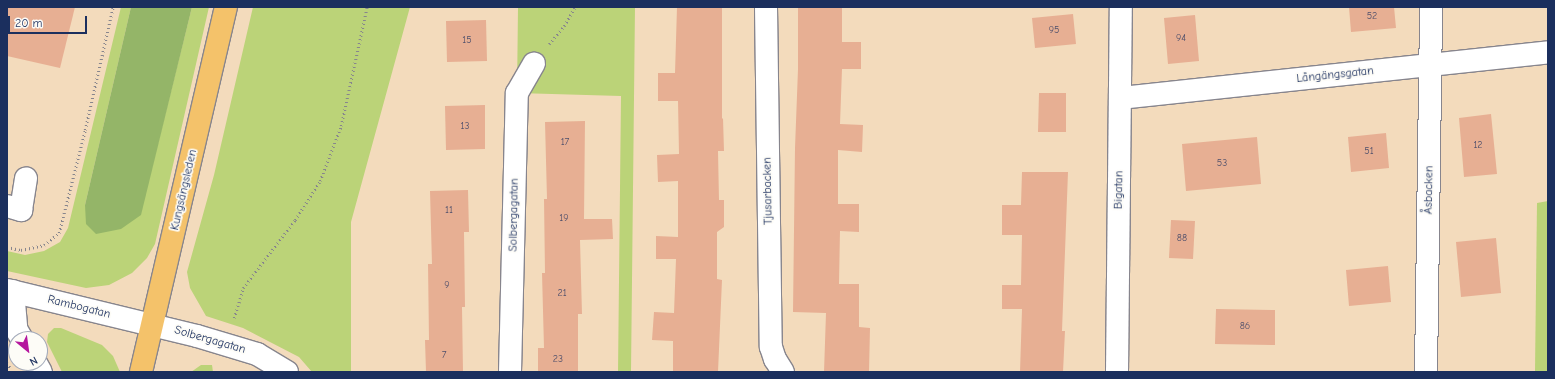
<!DOCTYPE html>
<meta charset="utf-8">
<style>
body{margin:0}
#map{position:relative;width:1555px;height:379px;overflow:hidden;background:#f3dbbc;font-family:"Comic Neue",sans-serif}
div>[style]{position:absolute}
.green>*{inset:0;background:#bbd378}
.forest>*{inset:0;background:#94b568}
.building>*{inset:0;background:#e7af93}
.path>*{height:2.5px;margin-top:-1.25px;transform-origin:0;background:repeating-linear-gradient(90deg,#87858d 0 1px,transparent 0 4px)}
.roads{filter:drop-shadow(1px 0 #87858d) drop-shadow(-1px 0 #87858d) drop-shadow(0 1px #87858d) drop-shadow(0 -1px #87858d)}
.minor>*{height:22px;margin:-11px;padding:0 11px;transform-origin:11px;border-radius:11px;background:#fff}
.major>*{height:22px;margin:-11px;padding:0 11px;transform-origin:11px;border-radius:11px;background:#f4c26a}
span{translate:-50% -50%;white-space:nowrap;text-align:center;line-height:1.15;-webkit-text-stroke:3.5px #fdfcf7;paint-order:stroke}
.number-label{font-size:10px;color:#4e4f6b}
.number-label span{-webkit-text-stroke-width:0}
.street-label{font-size:12px;color:#1b2f5e}
.frame{position:absolute;inset:0;border:8px solid #1b2f5e;pointer-events:none}
.north{position:absolute;left:8px;top:331px;width:40px;height:40px;box-sizing:border-box;background:#fdfcf7;border:1px solid #a3aaba;border-radius:50%;rotate:151deg;font-size:11px;font-weight:700;line-height:16px;text-align:center;color:#1b2f5e}
.north::after{content:'';display:block;margin:auto;width:14px;height:18px;background:#b5179e;clip-path:polygon(50% 0,100% 100%,50% 72%,0 100%)}
.scale{position:absolute;left:8px;top:16px;width:79px;height:18px;box-sizing:border-box;border:2px solid #1b2f5e;border-top:0;padding-left:5px;font-size:12px;line-height:14px;white-space:nowrap;color:#1b2f5e;-webkit-text-stroke:3px #fdfcf7;paint-order:stroke}
</style>
<div id="map">
<div class="green">
<i style="clip-path:polygon(121px 7px,131px 7px,85px 205px,140px 215px,192px 7px,209px 7px,155px 244px,147px 258px,132px 273px,109px 285px,86px 288px,7px 271px,7px 251px,25px 255px,44px 251px,60px 242px,68px 228px)"></i>
<i style="clip-path:polygon(253px 7px,410px 7px,351px 222px,351px 372px,312px 372px,299px 357px,243px 328px,206px 316px,190px 288px,187px 272px,214px 175px)"></i>
<i style="clip-path:polygon(518px 7px,635px 7px,631px 372px,618px 372px,621px 96px,517px 93px)"></i>
<i style="clip-path:polygon(1548px 201px,1548px 372px,1535px 372px,1537px 203px)"></i>
<i style="clip-path:polygon(54px 328px,61px 328px,102px 345px,113px 356px,120px 372px,62px 372px,47px 342px,48px 334px)"></i>
<i style="clip-path:polygon(201px 365px,212px 365px,213px 372px,191px 372px)"></i>
</div>
<div class="forest">
<i style="clip-path:polygon(131px 7px,192px 7px,141px 215px,121px 229px,96px 234px,86px 224px,85px 205px)"></i>
</div>
<div class="building">
<i style="clip-path:polygon(7px 7px,75px 7px,60px 68px,7px 56px)"></i>
<i style="clip-path:polygon(677px 7px,722px 7px,722px 119px,723px 118px,724px 151px,718px 151px,719px 200px,724px 200px,724px 227px,717px 232px,717px 279px,722px 280px,718px 372px,673px 372px,673px 341px,652px 340px,654px 312px,674px 313px,676px 259px,656px 259px,656px 236px,678px 237px,678px 181px,658px 182px,657px 155px,679px 154px,678px 101px,658px 101px,658px 73px,675px 73px)"></i>
<i style="clip-path:polygon(798px 7px,842px 7px,842px 42px,861px 42px,861px 69px,842px 69px,840px 124px,863px 125px,862px 152px,838px 150px,838px 204px,859px 204px,859px 232px,840px 231px,839px 284px,859px 284px,859px 327px,870px 328px,869px 372px,824px 372px,826px 313px,793px 312px,795px 148px,798px 69px)"></i>
<i style="clip-path:polygon(1349px 7px,1394px 7px,1396px 28px,1351px 32px)"></i>
<i style="clip-path:polygon(1073px 14px,1076px 44px,1035px 48px,1032px 18px)"></i>
<i style="clip-path:polygon(1195px 15px,1199px 61px,1168px 64px,1164px 18px)"></i>
<i style="clip-path:polygon(486px 20px,487px 61px,447px 62px,446px 21px)"></i>
<i style="clip-path:polygon(1039px 93px,1066px 93px,1066px 132px,1038px 132px)"></i>
<i style="clip-path:polygon(485px 105px,485px 149px,446px 150px,445px 106px)"></i>
<i style="clip-path:polygon(1491px 114px,1497px 174px,1464px 177px,1459px 118px)"></i>
<i style="clip-path:polygon(585px 121px,584px 219px,612px 219px,613px 239px,580px 240px,582px 314px,578px 314px,578px 372px,538px 372px,538px 348px,544px 348px,542px 273px,545px 273px,544px 199px,547px 199px,545px 122px)"></i>
<i style="clip-path:polygon(1386px 133px,1389px 168px,1351px 172px,1348px 137px)"></i>
<i style="clip-path:polygon(1257px 137px,1261px 184px,1186px 191px,1182px 144px)"></i>
<i style="clip-path:polygon(1022px 172px,1068px 172px,1062px 331px,1065px 331px,1063px 372px,1020px 372px,1022px 309px,1002px 309px,1002px 285px,1021px 285px,1022px 235px,1002px 235px,1002px 205px,1021px 205px)"></i>
<i style="clip-path:polygon(468px 190px,469px 232px,464px 232px,465px 307px,462px 307px,463px 372px,426px 372px,425px 340px,429px 340px,428px 264px,432px 264px,430px 191px)"></i>
<i style="clip-path:polygon(1171px 220px,1195px 221px,1193px 259px,1169px 258px)"></i>
<i style="clip-path:polygon(1496px 238px,1501px 293px,1461px 297px,1456px 242px)"></i>
<i style="clip-path:polygon(1388px 266px,1391px 302px,1349px 306px,1346px 270px)"></i>
<i style="clip-path:polygon(1216px 309px,1275px 310px,1275px 345px,1215px 344px)"></i>
</div>
<div class="path">
<i style="left:549px;top:44px;width:23px;rotate:-50deg"></i>
<i style="left:564px;top:26px;width:22px;rotate:-60deg"></i>
<i style="left:7px;top:247px;width:14px;rotate:12deg"></i>
<i style="left:21px;top:250px;width:24px;rotate:-12deg"></i>
<i style="left:44px;top:245px;width:19px;rotate:-39deg"></i>
<i style="left:59px;top:233px;width:106px;rotate:-75.8deg"></i>
<i style="left:85px;top:130px;width:126px;rotate:-77.2deg"></i>
<i style="left:234px;top:318px;width:31px;rotate:-73deg"></i>
<i style="left:243px;top:288px;width:86px;rotate:-52.6deg"></i>
<i style="left:295px;top:220px;width:46px;rotate:-57.3deg"></i>
<i style="left:320px;top:181px;width:59px;rotate:-69.1deg"></i>
<i style="left:341px;top:126px;width:122px;rotate:-77.7deg"></i>
<i style="left:7px;top:363px;width:7px;rotate:56deg"></i>
</div>
<div class="roads">
<div class="minor">
<i style="left:766px;top:7px;width:340px;rotate:89.2deg"></i>
<i style="left:771px;top:347px;width:13px;rotate:72deg"></i>
<i style="left:775px;top:359px;width:15px;rotate:58deg"></i>
<i style="left:1121px;top:98px;width:429px;rotate:-6.1deg"></i>
<i style="left:7px;top:206px;width:15px;rotate:16deg"></i>
<i style="left:21px;top:210px;width:32px;rotate:-81deg"></i>
<i style="left:7px;top:290px;width:195px;rotate:13.6deg"></i>
<i style="left:197px;top:336px;width:63px;rotate:16.7deg"></i>
<i style="left:257px;top:354px;width:35px;rotate:31deg"></i>
<i style="left:13px;top:291px;width:38px;rotate:85deg"></i>
<i style="left:16px;top:329px;width:12px;rotate:59deg"></i>
<i style="left:36px;top:363px;width:10px;rotate:61deg"></i>
<i style="left:510px;top:372px;width:279px;rotate:-88.6deg"></i>
<i style="left:517px;top:93px;width:34px;rotate:-60deg"></i>
<i style="left:1117px;top:372px;width:365px;rotate:-89.4deg"></i>
<i style="left:1426px;top:372px;width:365px;rotate:-89.2deg"></i>
</div>
<div class="major">
<i style="left:141px;top:372px;width:375px;rotate:-76.9deg"></i>
</div>
</div>
<div class="number-label">
<span style="left:1372px;top:17px">52</span>
<span style="left:1054px;top:31px">95</span>
<span style="left:1181px;top:39px">94</span>
<span style="left:467px;top:41px">15</span>
<span style="left:465px;top:127px">13</span>
<span style="left:565px;top:143px">17</span>
<span style="left:1478px;top:146px">12</span>
<span style="left:1369px;top:152px">51</span>
<span style="left:1222px;top:164px">53</span>
<span style="left:449px;top:211px">11</span>
<span style="left:564px;top:219px">19</span>
<span style="left:1182px;top:239px">88</span>
<span style="left:447px;top:286px">9</span>
<span style="left:562px;top:294px">21</span>
<span style="left:1245px;top:327px">86</span>
<span style="left:444px;top:356px">7</span>
<span style="left:558px;top:360px">23</span>
</div>
<div class="street-label">
<span style="left:1335px;top:75px;rotate:-6deg">Långängsgatan</span>
<span style="left:184px;top:190px;rotate:-77deg">Kungsängsleden</span>
<span style="left:1119px;top:190px;rotate:-89deg">Bigatan</span>
<span style="left:1429px;top:190px;rotate:-89deg">Åsbacken</span>
<span style="left:768px;top:191px;rotate:-91deg">Tjusarbacken</span>
<span style="left:514px;top:215px;rotate:-89deg">Solbergagatan</span>
<span style="left:79px;top:307px;rotate:14deg">Rambogatan</span>
<span style="left:210px;top:340px;rotate:16deg">Solbergagatan</span>
</div>
<div class="frame"></div>
<div class="north">N</div>
<div class="scale">20 m</div>
</div>
